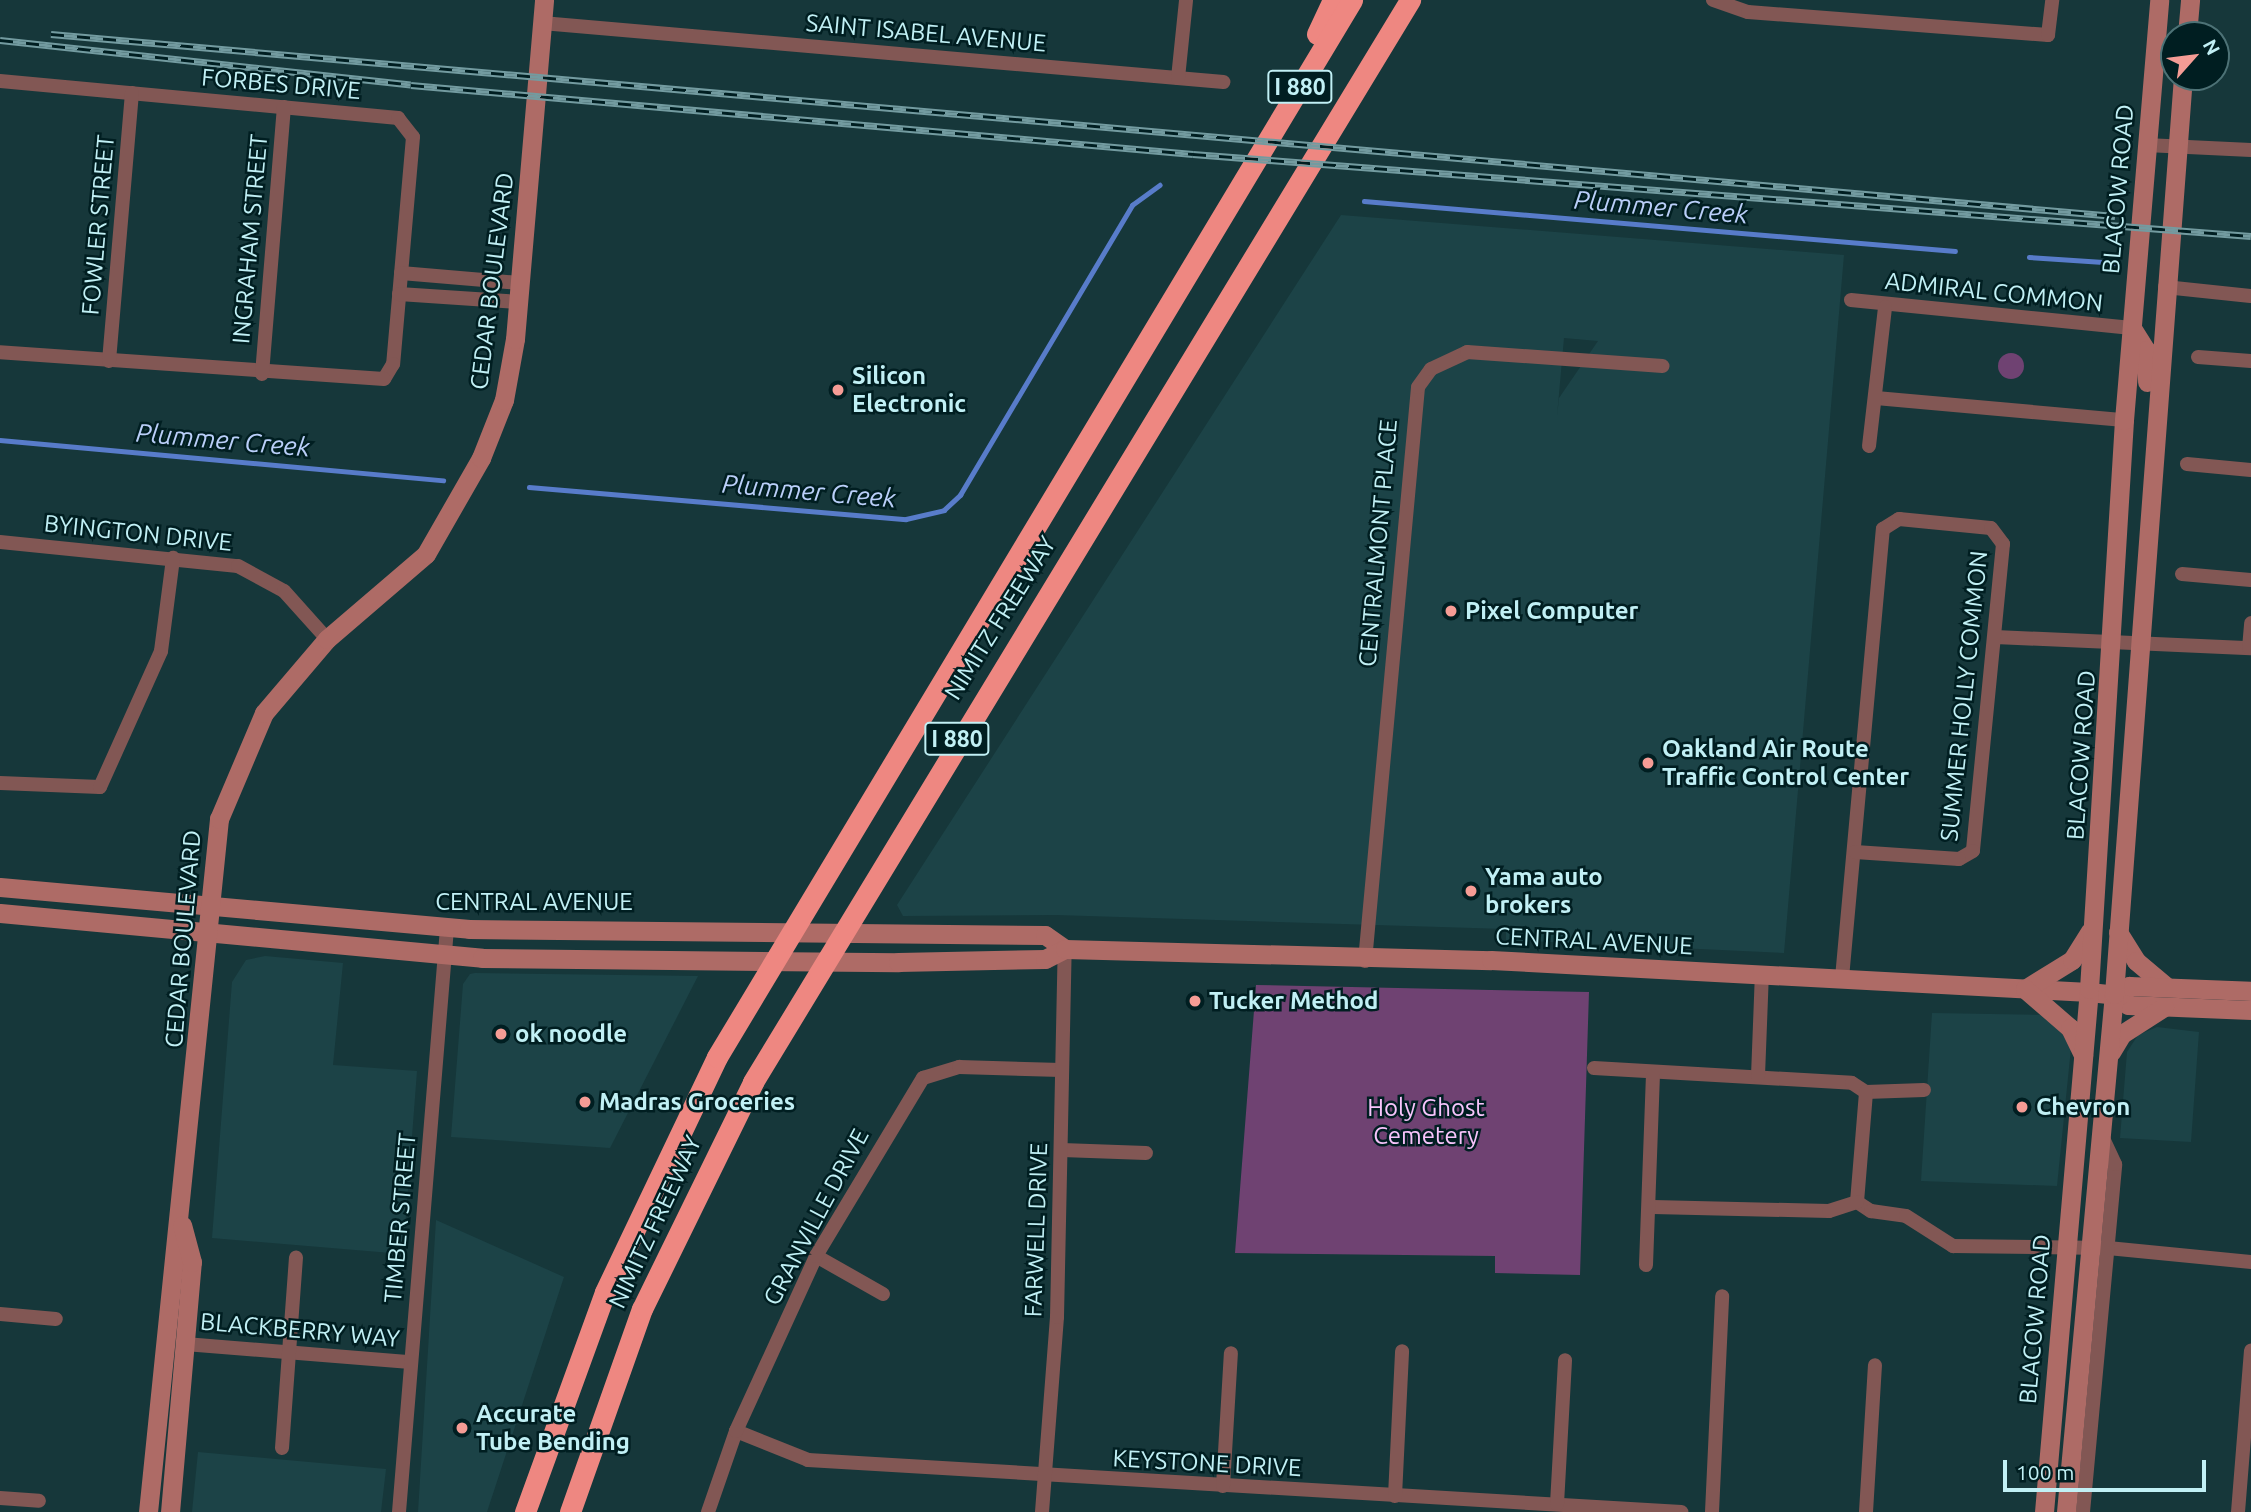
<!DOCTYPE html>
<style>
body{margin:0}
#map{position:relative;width:2251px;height:1512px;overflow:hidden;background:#16373a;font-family:Ubuntu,sans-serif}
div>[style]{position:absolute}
.built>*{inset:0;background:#1c4347}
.green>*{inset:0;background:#6f4272}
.round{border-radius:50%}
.stream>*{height:4.5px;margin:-2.25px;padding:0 2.25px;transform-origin:2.25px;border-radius:2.25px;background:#587cca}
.street>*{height:14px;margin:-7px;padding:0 7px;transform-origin:7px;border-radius:7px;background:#825754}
.secondary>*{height:19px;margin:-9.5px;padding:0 9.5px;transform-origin:9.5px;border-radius:9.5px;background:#ae6b66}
.highway>*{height:21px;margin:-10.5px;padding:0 10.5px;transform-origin:10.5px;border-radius:10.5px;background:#ee8781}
.rail>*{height:7px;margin-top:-3.5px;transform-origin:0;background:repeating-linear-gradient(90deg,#001e21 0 13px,#739ba0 0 26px);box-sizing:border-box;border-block:2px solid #739ba0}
.dots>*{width:19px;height:19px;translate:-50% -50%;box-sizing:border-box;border:4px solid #001e21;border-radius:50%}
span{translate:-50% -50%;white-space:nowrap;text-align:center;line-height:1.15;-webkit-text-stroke:5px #001e21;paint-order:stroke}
.shield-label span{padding:2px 5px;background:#001e21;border:2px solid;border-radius:5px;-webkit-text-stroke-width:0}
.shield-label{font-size:23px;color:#c1f0f5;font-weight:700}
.street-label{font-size:24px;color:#c1f0f5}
.poi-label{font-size:24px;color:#c1f0f5;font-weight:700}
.left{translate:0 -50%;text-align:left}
.park-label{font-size:24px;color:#f8c4fc}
.water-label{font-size:26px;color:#bacff9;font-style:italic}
.north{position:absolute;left:2160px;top:21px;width:70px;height:70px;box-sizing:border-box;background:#001e21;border:2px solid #4d7276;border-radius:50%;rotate:62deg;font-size:19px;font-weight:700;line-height:28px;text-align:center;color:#c1f0f5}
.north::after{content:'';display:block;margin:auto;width:24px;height:32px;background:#f59c95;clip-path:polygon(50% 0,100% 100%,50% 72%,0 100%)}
.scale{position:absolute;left:2003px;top:1460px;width:203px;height:32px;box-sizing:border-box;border:4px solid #c1f0f5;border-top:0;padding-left:9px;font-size:21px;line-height:24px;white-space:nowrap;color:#c1f0f5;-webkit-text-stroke:5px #001e21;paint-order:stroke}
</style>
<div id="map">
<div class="built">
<i style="clip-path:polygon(evenodd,1341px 215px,1844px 255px,1784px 953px,1506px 940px,1506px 929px,1056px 915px,903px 916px,897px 905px,1341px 215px,1564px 338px,1598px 341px,1559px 398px,1557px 416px,1564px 338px)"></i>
<i style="clip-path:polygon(265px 956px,343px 963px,333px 1065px,417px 1071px,403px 1254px,212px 1238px,232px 982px,246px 960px)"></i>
<i style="clip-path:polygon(470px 974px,475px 973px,698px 976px,610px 1148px,451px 1137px,463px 984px)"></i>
<i style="clip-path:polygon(1932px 1013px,2051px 1015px,2071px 1048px,2057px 1186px,1921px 1181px)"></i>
<i style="clip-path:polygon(2157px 1027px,2199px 1032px,2191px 1142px,2120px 1138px,2127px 1052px,2138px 1035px)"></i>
<i style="clip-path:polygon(436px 1220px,564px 1277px,487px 1512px,418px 1512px)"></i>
<i style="clip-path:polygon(198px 1452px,386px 1469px,381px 1512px,192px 1512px)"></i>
</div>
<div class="green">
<i class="round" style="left:1998px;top:353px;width:26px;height:26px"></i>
<i style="clip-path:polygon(1256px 985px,1589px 992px,1580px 1275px,1495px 1273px,1495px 1256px,1235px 1253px)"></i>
</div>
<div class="stream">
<i style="left:1364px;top:201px;width:593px;rotate:4.84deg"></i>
<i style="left:2029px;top:257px;width:89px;rotate:3.9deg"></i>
<i style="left:0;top:440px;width:445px;rotate:5.2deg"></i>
<i style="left:529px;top:487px;width:378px;rotate:4.9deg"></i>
<i style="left:906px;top:519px;width:39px;rotate:-13deg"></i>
<i style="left:944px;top:510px;width:22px;rotate:-43deg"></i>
<i style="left:960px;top:495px;width:337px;rotate:-59.3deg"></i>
<i style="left:1132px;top:205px;width:34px;rotate:-36deg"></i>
</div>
<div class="street">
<i style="left:1713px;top:0;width:37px;rotate:19deg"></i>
<i style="left:1748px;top:12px;width:301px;rotate:4.4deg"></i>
<i style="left:2048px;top:35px;width:35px;rotate:-83deg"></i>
<i style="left:542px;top:23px;width:684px;rotate:4.95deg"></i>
<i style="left:1178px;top:78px;width:78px;rotate:-84.1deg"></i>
<i style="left:0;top:81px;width:400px;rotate:5.3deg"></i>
<i style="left:398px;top:118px;width:24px;rotate:52deg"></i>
<i style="left:413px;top:137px;width:228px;rotate:95deg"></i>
<i style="left:393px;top:364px;width:17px;rotate:121deg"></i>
<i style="left:384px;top:379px;width:385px;rotate:-176deg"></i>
<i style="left:2146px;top:145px;width:105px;rotate:2.7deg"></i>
<i style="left:401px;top:273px;width:119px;rotate:4.8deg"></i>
<i style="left:2165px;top:287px;width:86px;rotate:6deg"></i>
<i style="left:399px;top:294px;width:120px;rotate:3.8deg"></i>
<i style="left:1851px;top:300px;width:282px;rotate:5.7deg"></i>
<i style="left:2198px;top:357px;width:53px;rotate:4.3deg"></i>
<i style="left:109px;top:361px;width:269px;rotate:-85.1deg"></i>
<i style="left:262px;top:374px;width:268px;rotate:-85.3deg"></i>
<i style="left:1876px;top:398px;width:249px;rotate:5.1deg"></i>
<i style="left:1869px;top:446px;width:140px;rotate:-83.4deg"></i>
<i style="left:2187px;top:464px;width:64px;rotate:5.4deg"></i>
<i style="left:0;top:542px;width:239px;rotate:5.8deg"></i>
<i style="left:238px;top:566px;width:52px;rotate:28.5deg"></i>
<i style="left:284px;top:591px;width:64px;rotate:48.1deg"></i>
<i style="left:2182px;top:574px;width:69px;rotate:5deg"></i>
<i style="left:1995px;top:637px;width:256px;rotate:2.5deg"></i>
<i style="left:2249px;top:648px;width:25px;rotate:-85deg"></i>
<i style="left:0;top:783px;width:100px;rotate:2.3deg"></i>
<i style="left:100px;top:787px;width:149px;rotate:-65.8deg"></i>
<i style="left:161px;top:651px;width:94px;rotate:-82.6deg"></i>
<i style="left:1365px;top:961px;width:576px;rotate:-84.72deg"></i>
<i style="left:1418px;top:387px;width:22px;rotate:-54deg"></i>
<i style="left:1431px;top:369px;width:40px;rotate:-25deg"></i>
<i style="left:1467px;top:352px;width:196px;rotate:4.1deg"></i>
<i style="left:1842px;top:978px;width:451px;rotate:-84.8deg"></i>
<i style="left:1883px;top:529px;width:19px;rotate:-32deg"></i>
<i style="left:1899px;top:519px;width:92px;rotate:5.6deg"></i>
<i style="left:1991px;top:528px;width:20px;rotate:53deg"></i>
<i style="left:2003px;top:544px;width:308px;rotate:95.6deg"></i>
<i style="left:1973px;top:851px;width:16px;rotate:150deg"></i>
<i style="left:1959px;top:859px;width:104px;rotate:-176.1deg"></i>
<i style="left:1594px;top:1068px;width:258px;rotate:3.3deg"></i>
<i style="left:1852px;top:1083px;width:17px;rotate:33deg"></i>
<i style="left:1866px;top:1092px;width:58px;rotate:-2deg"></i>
<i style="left:1758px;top:1076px;width:103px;rotate:-87.8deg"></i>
<i style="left:1062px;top:1150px;width:84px;rotate:2deg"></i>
<i style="left:1857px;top:1202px;width:17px;rotate:33deg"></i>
<i style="left:1871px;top:1211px;width:35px;rotate:8deg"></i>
<i style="left:1906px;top:1216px;width:56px;rotate:32.6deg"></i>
<i style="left:1953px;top:1246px;width:155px;rotate:0.7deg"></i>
<i style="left:2108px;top:1248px;width:144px;rotate:5.6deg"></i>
<i style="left:1857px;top:1202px;width:110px;rotate:-85.3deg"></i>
<i style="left:1653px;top:1207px;width:176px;rotate:1.3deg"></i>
<i style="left:1829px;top:1211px;width:29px;rotate:-18deg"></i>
<i style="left:816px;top:1256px;width:77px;rotate:29.6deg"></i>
<i style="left:1646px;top:1265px;width:189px;rotate:-87.9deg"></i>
<i style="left:0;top:1314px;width:56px;rotate:5.1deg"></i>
<i style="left:185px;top:1344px;width:226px;rotate:4.6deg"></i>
<i style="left:736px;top:1431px;width:78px;rotate:21.9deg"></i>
<i style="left:808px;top:1460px;width:875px;rotate:3.41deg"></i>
<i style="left:282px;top:1448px;width:191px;rotate:-85.8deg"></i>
<i style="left:1223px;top:1486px;width:133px;rotate:-86.6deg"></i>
<i style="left:1395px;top:1496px;width:145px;rotate:-87.2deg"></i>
<i style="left:0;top:1498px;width:39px;rotate:4deg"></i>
<i style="left:1557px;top:1504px;width:144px;rotate:-86.8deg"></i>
<i style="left:399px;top:1512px;width:586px;rotate:-85.3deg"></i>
<i style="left:708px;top:1512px;width:86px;rotate:-70.9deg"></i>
<i style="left:736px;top:1431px;width:192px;rotate:-65.4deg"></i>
<i style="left:816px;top:1256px;width:208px;rotate:-59deg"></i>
<i style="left:923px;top:1078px;width:38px;rotate:-17deg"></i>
<i style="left:959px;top:1067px;width:102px;rotate:1.7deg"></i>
<i style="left:1042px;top:1512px;width:196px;rotate:-85.6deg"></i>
<i style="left:1057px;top:1317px;width:368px;rotate:-88.8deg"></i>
<i style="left:1712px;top:1512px;width:216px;rotate:-87.3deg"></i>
<i style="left:1866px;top:1512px;width:147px;rotate:-86.5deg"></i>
<i style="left:2083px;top:1512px;width:349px;rotate:-84.7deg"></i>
<i style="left:2115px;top:1164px;width:31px;rotate:-115deg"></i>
<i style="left:2238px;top:1512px;width:162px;rotate:-85.4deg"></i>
</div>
<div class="secondary">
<i style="left:2187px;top:35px;width:35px;rotate:-85deg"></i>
<i style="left:2132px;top:328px;width:26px;rotate:58deg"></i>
<i style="left:2146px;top:350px;width:32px;rotate:88deg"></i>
<i style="left:0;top:887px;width:471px;rotate:5.1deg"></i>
<i style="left:469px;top:929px;width:576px;rotate:0.6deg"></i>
<i style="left:1045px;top:935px;width:24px;rotate:35deg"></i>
<i style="left:0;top:913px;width:484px;rotate:5.3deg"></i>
<i style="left:482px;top:958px;width:416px;rotate:0.6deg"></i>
<i style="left:898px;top:962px;width:147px;rotate:-1.2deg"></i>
<i style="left:1045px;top:959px;width:22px;rotate:-27deg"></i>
<i style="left:1065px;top:949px;width:426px;rotate:1.5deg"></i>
<i style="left:1491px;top:960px;width:599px;rotate:3.06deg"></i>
<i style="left:2089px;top:992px;width:31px;rotate:6deg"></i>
<i style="left:2120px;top:995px;width:13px;rotate:51deg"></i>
<i style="left:2128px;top:1005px;width:123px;rotate:2.3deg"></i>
<i style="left:2118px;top:932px;width:34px;rotate:58deg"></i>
<i style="left:2136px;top:961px;width:40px;rotate:40deg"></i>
<i style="left:2025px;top:989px;width:55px;rotate:-31.7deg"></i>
<i style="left:2072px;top:960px;width:34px;rotate:-58deg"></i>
<i style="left:2025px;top:989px;width:60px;rotate:40.9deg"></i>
<i style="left:2070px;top:1028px;width:30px;rotate:64deg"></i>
<i style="left:2120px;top:995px;width:13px;rotate:-45deg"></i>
<i style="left:2129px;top:986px;width:122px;rotate:2.3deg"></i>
<i style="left:2111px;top:1052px;width:21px;rotate:-59deg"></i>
<i style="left:2122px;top:1034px;width:50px;rotate:-32.7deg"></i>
<i style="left:148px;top:1512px;width:697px;rotate:-84.15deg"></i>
<i style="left:219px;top:819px;width:115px;rotate:-67deg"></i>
<i style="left:264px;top:713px;width:97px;rotate:-49.6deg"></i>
<i style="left:327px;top:639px;width:130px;rotate:-40.6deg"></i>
<i style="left:426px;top:554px;width:111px;rotate:-60.2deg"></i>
<i style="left:481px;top:458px;width:62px;rotate:-68.4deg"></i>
<i style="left:504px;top:400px;width:62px;rotate:-79.8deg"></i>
<i style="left:515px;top:339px;width:340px;rotate:-85.1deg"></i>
<i style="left:170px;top:1512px;width:251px;rotate:-85deg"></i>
<i style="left:192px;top:1262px;width:38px;rotate:-105deg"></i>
<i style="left:2044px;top:1512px;width:525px;rotate:-85.08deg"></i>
<i style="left:2089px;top:989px;width:570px;rotate:-86.48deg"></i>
<i style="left:2124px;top:420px;width:421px;rotate:-85.2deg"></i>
<i style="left:2066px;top:1512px;width:520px;rotate:-84.71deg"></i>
<i style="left:2114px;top:994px;width:920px;rotate:-85.7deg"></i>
</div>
<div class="highway">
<i style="left:1317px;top:34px;width:38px;rotate:-65deg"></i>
<i style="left:525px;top:1512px;width:234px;rotate:-70deg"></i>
<i style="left:605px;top:1292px;width:260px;rotate:-64.5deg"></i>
<i style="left:717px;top:1057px;width:1233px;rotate:-59deg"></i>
<i style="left:570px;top:1512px;width:215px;rotate:-70.5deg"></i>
<i style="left:642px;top:1309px;width:253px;rotate:-63.9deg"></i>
<i style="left:753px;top:1082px;width:1266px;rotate:-58.73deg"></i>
</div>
<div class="rail">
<i style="left:51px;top:34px;width:2072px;rotate:5.04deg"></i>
<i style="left:0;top:40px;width:413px;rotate:6.2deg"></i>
<i style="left:411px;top:85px;width:785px;rotate:5.04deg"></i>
<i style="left:1193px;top:154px;width:1061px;rotate:4.43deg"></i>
</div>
<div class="dots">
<i style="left:838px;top:390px;background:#f59c95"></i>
<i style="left:1451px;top:611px;background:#f59c95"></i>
<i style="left:1648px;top:763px;background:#f59c95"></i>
<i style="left:1471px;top:891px;background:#f59c95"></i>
<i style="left:1195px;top:1001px;background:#f59c95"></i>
<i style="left:501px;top:1034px;background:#f59c95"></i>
<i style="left:585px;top:1102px;background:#f59c95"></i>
<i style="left:2022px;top:1107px;background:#f59c95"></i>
<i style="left:462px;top:1428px;background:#f59c95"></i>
</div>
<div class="shield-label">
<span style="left:1300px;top:87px">I 880</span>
<span style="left:957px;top:739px">I 880</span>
</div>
<div class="street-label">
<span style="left:926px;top:33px;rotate:5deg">SAINT ISABEL AVENUE</span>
<span style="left:281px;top:84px;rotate:5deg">FORBES DRIVE</span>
<span style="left:2118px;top:189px;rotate:-85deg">BLACOW ROAD</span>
<span style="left:98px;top:225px;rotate:-85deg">FOWLER STREET</span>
<span style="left:250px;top:239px;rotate:-85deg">INGRAHAM STREET</span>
<span style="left:492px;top:281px;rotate:-83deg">CEDAR BOULEVARD</span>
<span style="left:1994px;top:292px;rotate:6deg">ADMIRAL COMMON</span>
<span style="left:138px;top:533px;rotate:6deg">BYINGTON DRIVE</span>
<span style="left:1378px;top:543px;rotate:-85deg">CENTRALMONT PLACE</span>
<span style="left:1000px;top:618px;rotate:-58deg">NIMITZ FREEWAY</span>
<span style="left:1964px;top:696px;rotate:-84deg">SUMMER HOLLY COMMON</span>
<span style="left:2081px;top:755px;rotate:-86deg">BLACOW ROAD</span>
<span style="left:534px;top:902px">CENTRAL AVENUE</span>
<span style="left:183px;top:939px;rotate:-85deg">CEDAR BOULEVARD</span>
<span style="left:1594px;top:941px;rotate:3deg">CENTRAL AVENUE</span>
<span style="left:816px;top:1217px;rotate:-62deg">GRANVILLE DRIVE</span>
<span style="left:400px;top:1218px;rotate:-85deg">TIMBER STREET</span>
<span style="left:655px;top:1222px;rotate:-65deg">NIMITZ FREEWAY</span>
<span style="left:1036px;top:1230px;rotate:-88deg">FARWELL DRIVE</span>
<span style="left:2035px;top:1319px;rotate:-85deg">BLACOW ROAD</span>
<span style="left:300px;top:1330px;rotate:5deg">BLACKBERRY WAY</span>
<span style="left:1207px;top:1463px;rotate:3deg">KEYSTONE DRIVE</span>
</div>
<div class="poi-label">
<span class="left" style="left:852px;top:390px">Silicon<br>Electronic</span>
<span class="left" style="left:1465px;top:611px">Pixel Computer</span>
<span class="left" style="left:1662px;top:763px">Oakland Air Route<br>Traffic Control Center</span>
<span class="left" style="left:1485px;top:891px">Yama auto<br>brokers</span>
<span class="left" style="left:1209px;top:1001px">Tucker Method</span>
<span class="left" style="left:515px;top:1034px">ok noodle</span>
<span class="left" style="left:599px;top:1102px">Madras Groceries</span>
<span class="left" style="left:2036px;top:1107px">Chevron</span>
<span class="left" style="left:476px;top:1428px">Accurate<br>Tube Bending</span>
</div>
<div class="park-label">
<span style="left:1426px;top:1122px">Holy Ghost<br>Cemetery</span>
</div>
<div class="water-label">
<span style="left:1661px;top:207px;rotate:5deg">Plummer Creek</span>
<span style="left:223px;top:440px;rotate:5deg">Plummer Creek</span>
<span style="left:809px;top:491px;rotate:5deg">Plummer Creek</span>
</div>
<div class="north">N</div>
<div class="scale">100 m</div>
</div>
